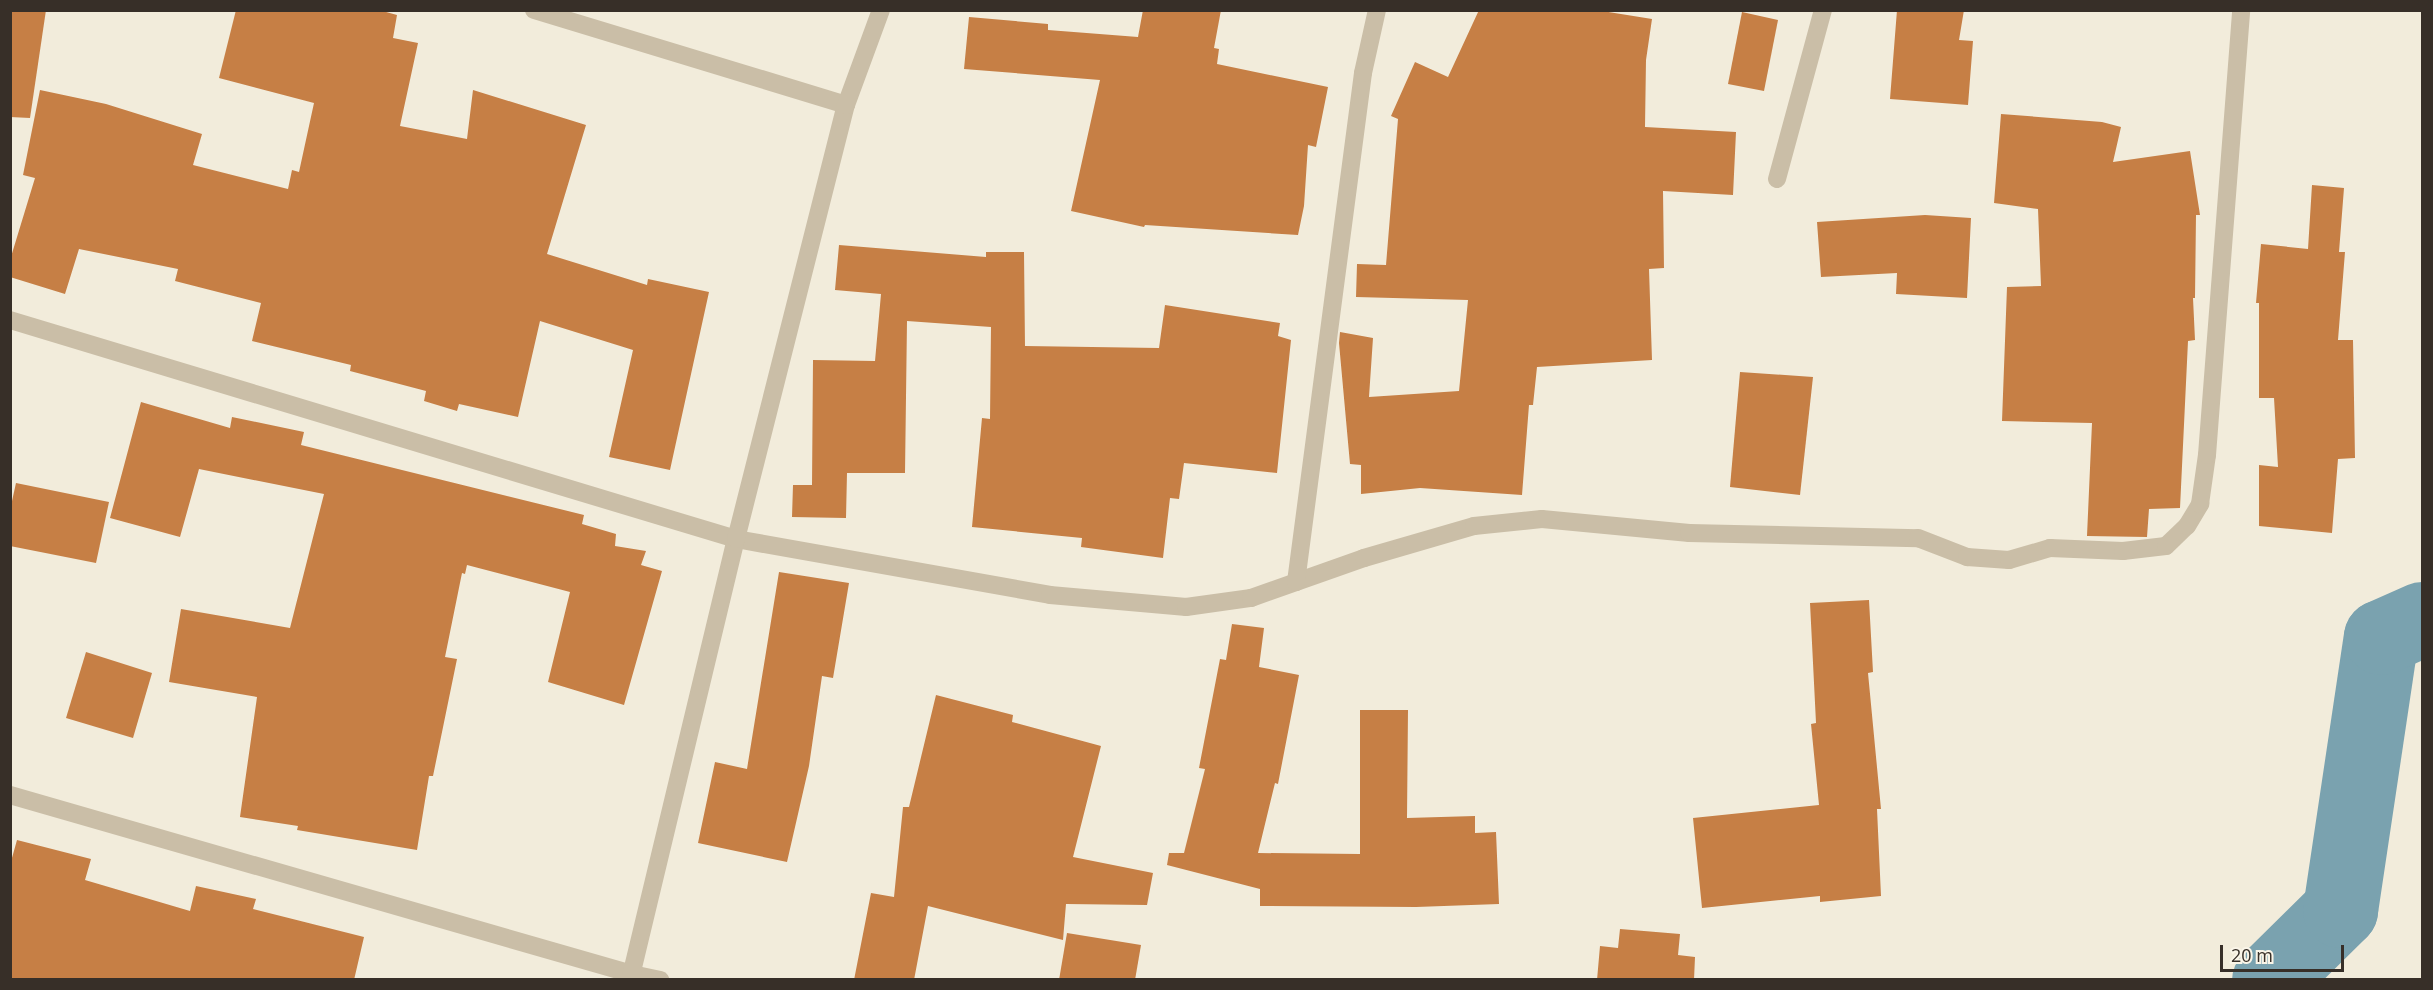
<!DOCTYPE html>
<style>
body{margin:0}
#map{position:relative;width:2433px;height:990px;overflow:hidden;background:#f2ecdb;font-family:"Open Sans",sans-serif}
div>[style]{position:absolute}
.river>*{height:75px;margin:-37.5px;padding:0 37.5px;transform-origin:37.5px;border-radius:37.5px;background:#7aa2af}
.building>*{inset:0;background:#c67f45}
.street>*{height:18px;margin:-9px;padding:0 9px;transform-origin:9px;border-radius:9px;background:#cabea7}
span{translate:-50% -50%;white-space:nowrap;text-align:center;line-height:1.15;-webkit-text-stroke:4.5px #faf5e8;paint-order:stroke}
.frame{position:absolute;inset:0;border:12px solid #372f28;pointer-events:none}
.scale{position:absolute;left:2220px;top:945px;width:124px;height:27px;box-sizing:border-box;border:3px solid #372f28;border-top:0;padding-left:8px;font-size:18px;line-height:21px;white-space:nowrap;color:#372f28;-webkit-text-stroke:4px #faf5e8;paint-order:stroke}
</style>
<div id="map">
<div class="river">
<i style="left:2269px;top:980px;width:100px;rotate:-44.6deg"></i>
<i style="left:2340px;top:910px;width:276px;rotate:-81.5deg"></i>
<i style="left:2381px;top:637px;width:45px;rotate:-23.7deg"></i>
</div>
<div class="building">
<i style="clip-path:polygon(10px 10px,46px 10px,30px 118px,10px 117px)"></i>
<i style="clip-path:polygon(236px 10px,379px 10px,397px 15px,393px 38px,418px 43px,400px 126px,467px 139px,473px 90px,586px 125px,547px 254px,647px 285px,648px 279px,709px 292px,670px 470px,609px 457px,633px 350px,540px 321px,518px 417px,459px 404px,457px 411px,424px 401px,426px 391px,350px 371px,351px 365px,252px 341px,261px 303px,175px 281px,178px 269px,79px 249px,65px 294px,10px 277px,10px 260px,35px 178px,23px 175px,40px 90px,106px 104px,202px 134px,193px 165px,288px 189px,292px 170px,299px 172px,314px 103px,219px 78px)"></i>
<i style="clip-path:polygon(1143px 10px,1221px 10px,1214px 48px,1219px 49px,1217px 64px,1328px 87px,1316px 147px,1308px 145px,1304px 206px,1298px 235px,1145px 225px,1144px 227px,1071px 211px,1100px 80px,964px 69px,969px 17px,1048px 24px,1048px 30px,1138px 37px)"></i>
<i style="clip-path:polygon(1479px 10px,1596px 10px,1652px 19px,1646px 60px,1645px 127px,1736px 132px,1733px 195px,1663px 191px,1664px 268px,1649px 269px,1652px 360px,1537px 367px,1533px 405px,1529px 405px,1522px 495px,1420px 488px,1361px 494px,1361px 465px,1350px 464px,1339px 343px,1340px 332px,1373px 338px,1369px 397px,1459px 391px,1468px 300px,1356px 297px,1357px 264px,1386px 265px,1398px 119px,1391px 116px,1415px 62px,1448px 77px)"></i>
<i style="clip-path:polygon(1897px 10px,1964px 10px,1959px 40px,1973px 41px,1968px 105px,1890px 99px)"></i>
<i style="clip-path:polygon(1742px 12px,1778px 20px,1764px 91px,1728px 84px)"></i>
<i style="clip-path:polygon(2001px 114px,2102px 122px,2121px 127px,2113px 162px,2190px 151px,2200px 215px,2196px 215px,2195px 298px,2193px 298px,2195px 340px,2188px 341px,2180px 508px,2149px 509px,2147px 537px,2087px 536px,2092px 423px,2002px 421px,2007px 287px,2041px 286px,2038px 209px,1994px 203px)"></i>
<i style="clip-path:polygon(2312px 185px,2344px 188px,2339px 252px,2345px 252px,2338px 340px,2353px 340px,2355px 458px,2338px 459px,2332px 533px,2259px 526px,2259px 465px,2278px 467px,2274px 398px,2259px 398px,2259px 303px,2256px 303px,2261px 244px,2308px 249px)"></i>
<i style="clip-path:polygon(1925px 215px,1971px 218px,1967px 298px,1896px 294px,1897px 273px,1821px 277px,1817px 222px)"></i>
<i style="clip-path:polygon(839px 245px,986px 257px,986px 252px,1024px 252px,1025px 346px,1159px 348px,1165px 305px,1280px 323px,1278px 336px,1291px 340px,1277px 473px,1184px 463px,1179px 499px,1170px 498px,1163px 558px,1081px 547px,1082px 538px,972px 527px,982px 418px,990px 419px,991px 327px,907px 321px,905px 473px,847px 473px,846px 518px,792px 517px,793px 485px,812px 485px,813px 360px,875px 361px,881px 294px,835px 290px)"></i>
<i style="clip-path:polygon(1740px 372px,1813px 377px,1800px 495px,1730px 487px)"></i>
<i style="clip-path:polygon(141px 402px,230px 428px,232px 417px,304px 432px,301px 445px,584px 515px,582px 524px,616px 534px,615px 546px,646px 551px,641px 565px,662px 571px,624px 705px,548px 682px,570px 592px,467px 565px,465px 574px,462px 573px,445px 657px,457px 659px,433px 776px,429px 776px,417px 850px,297px 830px,298px 826px,240px 817px,257px 697px,169px 682px,181px 609px,290px 628px,324px 494px,199px 469px,180px 537px,110px 518px)"></i>
<i style="clip-path:polygon(16px 483px,109px 502px,96px 563px,10px 546px,10px 510px)"></i>
<i style="clip-path:polygon(779px 572px,849px 583px,833px 678px,822px 676px,809px 766px,787px 862px,698px 843px,715px 762px,747px 769px)"></i>
<i style="clip-path:polygon(1869px 600px,1873px 672px,1868px 673px,1881px 809px,1877px 809px,1881px 896px,1820px 902px,1820px 896px,1702px 908px,1693px 818px,1819px 805px,1811px 724px,1816px 723px,1810px 603px)"></i>
<i style="clip-path:polygon(1232px 624px,1264px 628px,1259px 667px,1299px 675px,1278px 784px,1275px 783px,1258px 853px,1360px 854px,1360px 710px,1408px 710px,1407px 818px,1475px 816px,1475px 833px,1496px 832px,1499px 904px,1416px 907px,1260px 906px,1260px 889px,1167px 865px,1169px 853px,1184px 853px,1205px 769px,1199px 768px,1220px 659px,1226px 660px)"></i>
<i style="clip-path:polygon(86px 652px,152px 673px,133px 738px,66px 718px)"></i>
<i style="clip-path:polygon(936px 695px,1013px 715px,1012px 722px,1101px 746px,1073px 857px,1153px 873px,1147px 905px,1066px 904px,1063px 940px,928px 906px,914px 980px,854px 980px,871px 893px,894px 897px,903px 807px,909px 807px)"></i>
<i style="clip-path:polygon(17px 840px,91px 859px,85px 880px,190px 911px,196px 886px,256px 899px,253px 909px,364px 937px,354px 980px,10px 980px,10px 865px)"></i>
<i style="clip-path:polygon(1620px 929px,1680px 934px,1678px 955px,1695px 957px,1694px 980px,1597px 980px,1600px 946px,1618px 948px)"></i>
<i style="clip-path:polygon(1067px 933px,1141px 945px,1135px 980px,1059px 980px)"></i>
</div>
<div class="street">
<i style="left:534px;top:10px;width:326px;rotate:16.9deg"></i>
<i style="left:1777px;top:179px;width:175px;rotate:-74.8deg"></i>
<i style="left:10px;top:320px;width:758px;rotate:16.79deg"></i>
<i style="left:736px;top:539px;width:319px;rotate:10.1deg"></i>
<i style="left:1050px;top:595px;width:137px;rotate:5deg"></i>
<i style="left:1186px;top:607px;width:66px;rotate:-7.9deg"></i>
<i style="left:1251px;top:598px;width:120px;rotate:-19.5deg"></i>
<i style="left:1364px;top:558px;width:115px;rotate:-16.2deg"></i>
<i style="left:1474px;top:526px;width:68px;rotate:-5.9deg"></i>
<i style="left:1542px;top:519px;width:148px;rotate:5.4deg"></i>
<i style="left:1689px;top:533px;width:229px;rotate:1.3deg"></i>
<i style="left:1918px;top:538px;width:53px;rotate:21.2deg"></i>
<i style="left:1967px;top:557px;width:42px;rotate:4.1deg"></i>
<i style="left:2009px;top:560px;width:43px;rotate:-16.3deg"></i>
<i style="left:2050px;top:548px;width:73px;rotate:2.4deg"></i>
<i style="left:2123px;top:551px;width:43px;rotate:-6.6deg"></i>
<i style="left:2166px;top:546px;width:29px;rotate:-44deg"></i>
<i style="left:2187px;top:526px;width:26px;rotate:-59deg"></i>
<i style="left:2200px;top:504px;width:49px;rotate:-81.9deg"></i>
<i style="left:2207px;top:455px;width:446px;rotate:-85.6deg"></i>
<i style="left:1296px;top:582px;width:513px;rotate:-82.5deg"></i>
<i style="left:1363px;top:73px;width:65px;rotate:-77.5deg"></i>
<i style="left:10px;top:795px;width:647px;rotate:16.05deg"></i>
<i style="left:632px;top:974px;width:29px;rotate:12deg"></i>
<i style="left:630px;top:980px;width:454px;rotate:-76.5deg"></i>
<i style="left:736px;top:539px;width:448px;rotate:-75.8deg"></i>
<i style="left:846px;top:105px;width:101px;rotate:-69.8deg"></i>
</div>
<div class="frame"></div>
<div class="scale">20 m</div>
</div>
